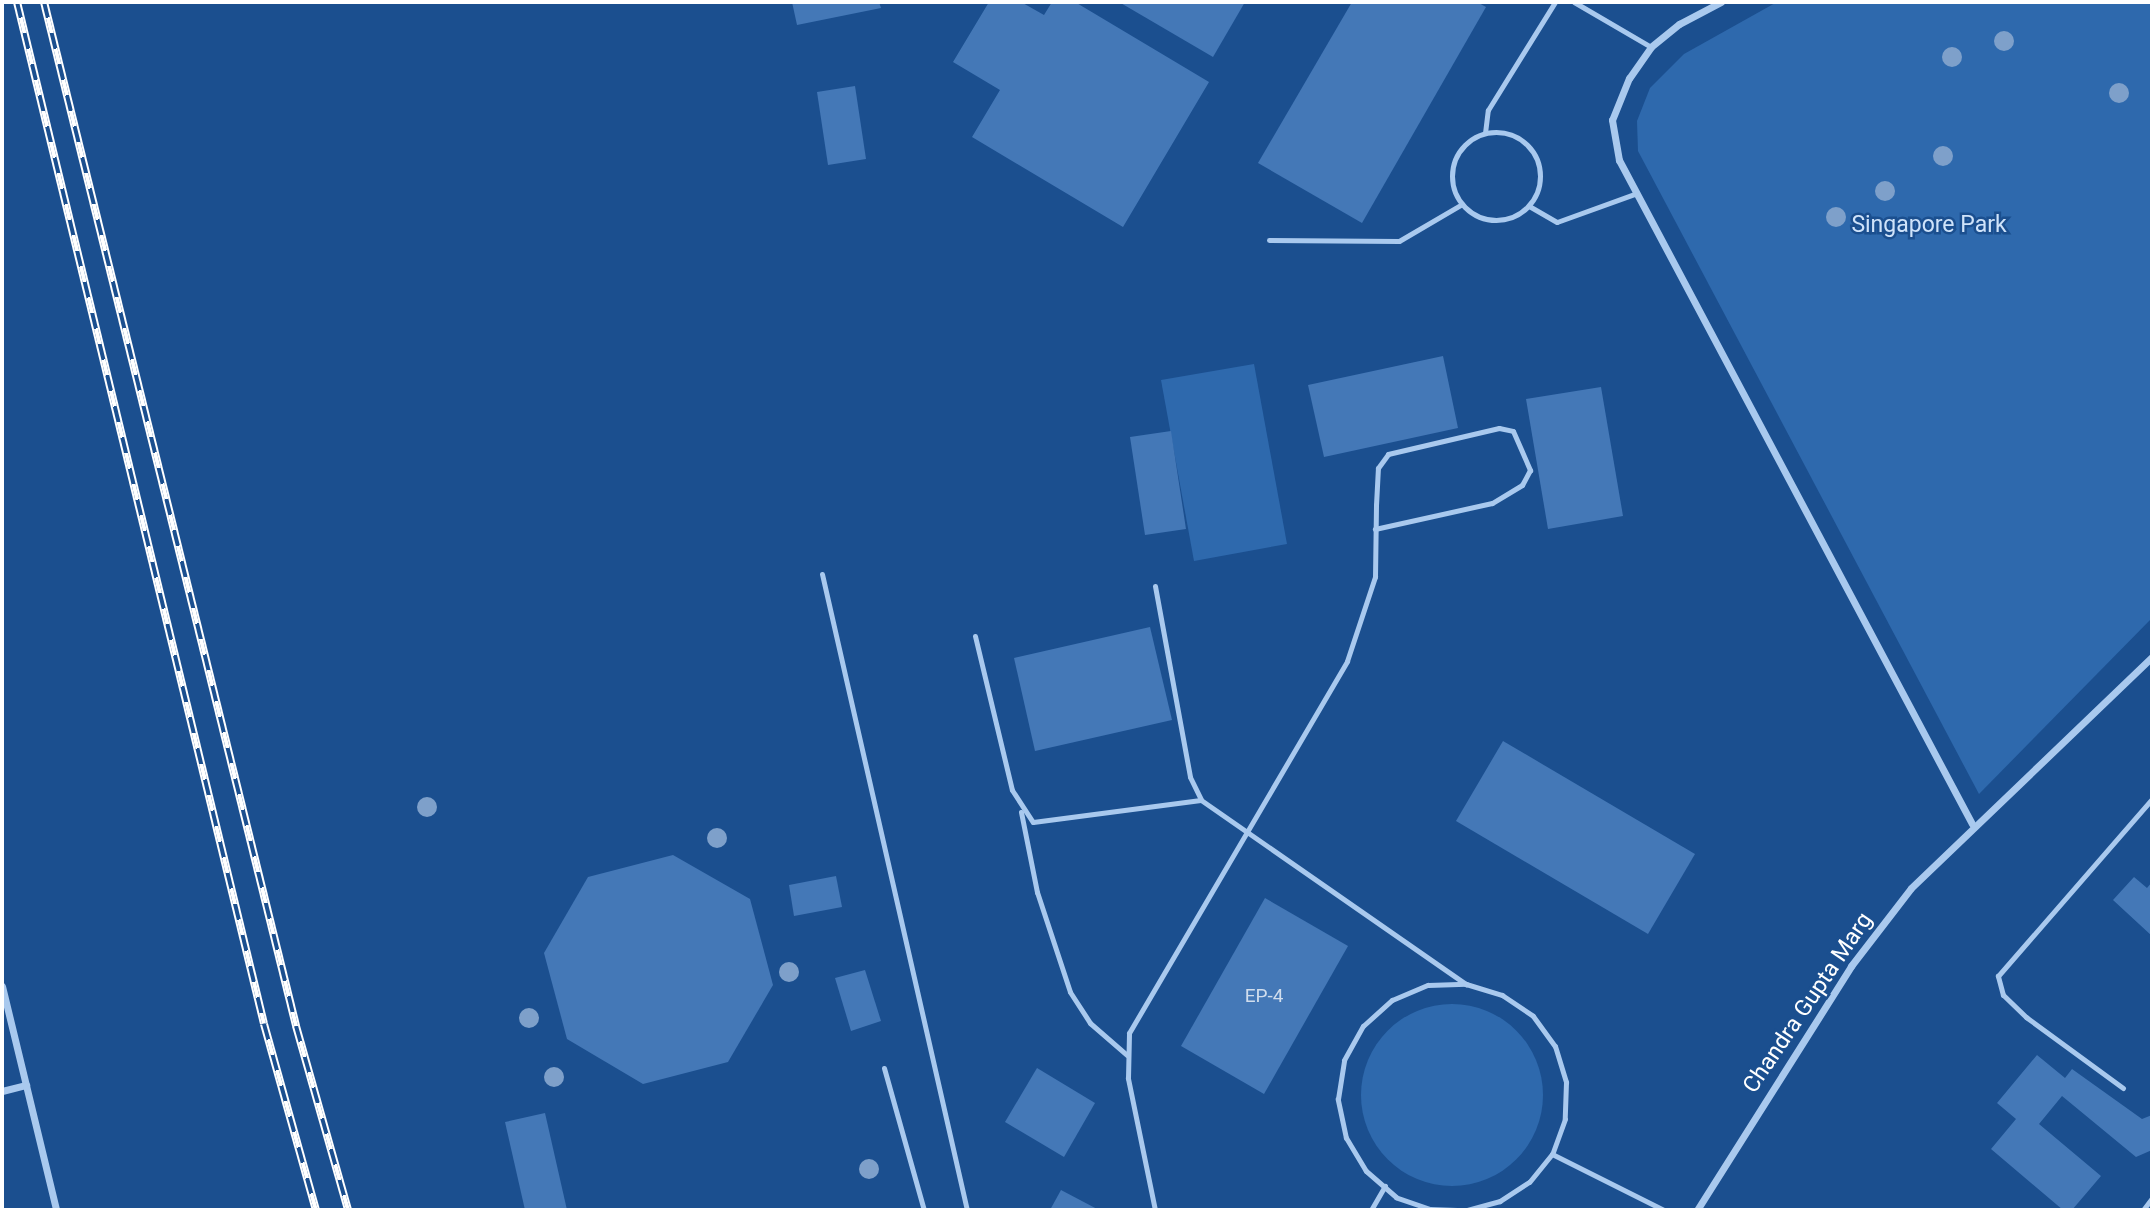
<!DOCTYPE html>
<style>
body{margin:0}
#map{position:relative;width:2154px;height:1212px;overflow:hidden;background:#1b4f8f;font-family:Roboto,sans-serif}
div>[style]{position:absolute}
.green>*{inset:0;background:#2e69ad}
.round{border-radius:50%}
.building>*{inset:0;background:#4478b7}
.service>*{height:5px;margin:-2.5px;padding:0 2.5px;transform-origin:2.5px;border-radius:2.5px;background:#a9c9ee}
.service>.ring{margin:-2.5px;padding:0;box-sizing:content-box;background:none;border:5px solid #a9c9ee;border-radius:50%}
.minor>*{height:7px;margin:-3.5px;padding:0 3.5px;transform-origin:3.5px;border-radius:3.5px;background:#a9c9ee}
.rail>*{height:8px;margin-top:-4px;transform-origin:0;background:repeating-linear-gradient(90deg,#1b4f8f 0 16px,#fff 0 32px);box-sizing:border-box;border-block:2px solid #fff}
.trees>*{width:20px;height:20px;margin:-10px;border-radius:50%;background:#7ea0ca}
span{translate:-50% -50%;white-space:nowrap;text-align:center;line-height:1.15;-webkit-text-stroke:5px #1b4f8f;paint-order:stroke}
.number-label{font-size:19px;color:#d0dded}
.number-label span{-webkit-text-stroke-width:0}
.park-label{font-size:23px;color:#cfe3fa}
.street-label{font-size:23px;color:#fff}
.frame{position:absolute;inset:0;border:4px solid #fff;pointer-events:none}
</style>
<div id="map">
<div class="green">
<i style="clip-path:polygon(1777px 2px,2152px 2px,2152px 618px,1979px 794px,1638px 151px,1637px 121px,1650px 88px,1684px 54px)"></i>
<i style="clip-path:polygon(1254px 364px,1287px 544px,1194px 561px,1161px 380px)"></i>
<i class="round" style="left:1361px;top:1004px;width:182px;height:182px"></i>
</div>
<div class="building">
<i style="clip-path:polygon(792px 2px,879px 2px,881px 8px,797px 25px)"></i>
<i style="clip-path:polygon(989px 2px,1021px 2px,1044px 15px,1052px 2px,1075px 2px,1209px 82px,1123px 227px,972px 137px,1000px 90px,953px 62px)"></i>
<i style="clip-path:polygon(1119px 2px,1245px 2px,1213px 57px)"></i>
<i style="clip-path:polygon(1352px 2px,1477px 2px,1486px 7px,1362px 223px,1258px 163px)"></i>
<i style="clip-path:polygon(855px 86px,866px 159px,828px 165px,817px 92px)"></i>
<i style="clip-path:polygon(1443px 356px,1458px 428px,1324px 457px,1308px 385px)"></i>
<i style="clip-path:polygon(1601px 387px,1623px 516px,1548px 529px,1526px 399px)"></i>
<i style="clip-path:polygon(1171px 431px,1186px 529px,1145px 535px,1130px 437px)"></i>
<i style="clip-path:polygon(1150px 627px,1172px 720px,1035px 751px,1014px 658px)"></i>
<i style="clip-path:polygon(1503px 741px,1695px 854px,1648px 934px,1456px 821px)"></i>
<i style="clip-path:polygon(673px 855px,750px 899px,773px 985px,728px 1062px,643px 1084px,567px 1039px,544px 953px,588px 877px)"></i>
<i style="clip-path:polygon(836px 876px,842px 907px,794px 916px,789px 885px)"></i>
<i style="clip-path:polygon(2134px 877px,2147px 888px,2152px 882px,2152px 936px,2113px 900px)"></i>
<i style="clip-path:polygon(1265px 898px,1348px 946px,1264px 1094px,1181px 1046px)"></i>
<i style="clip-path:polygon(865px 970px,881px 1021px,851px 1031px,835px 978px)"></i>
<i style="clip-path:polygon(2037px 1055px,2065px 1078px,2072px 1069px,2142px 1119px,2152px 1115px,2152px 1150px,2136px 1157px,2062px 1096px,2039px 1124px,2101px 1176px,2072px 1210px,2063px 1210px,1991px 1149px,2016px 1119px,1997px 1103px)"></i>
<i style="clip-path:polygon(1037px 1068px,1095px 1103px,1064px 1157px,1005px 1122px)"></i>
<i style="clip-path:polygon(545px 1113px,567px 1210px,525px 1210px,505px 1122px)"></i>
<i style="clip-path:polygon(1061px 1190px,1099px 1210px,1050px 1210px)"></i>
</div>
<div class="service">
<i style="left:1574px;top:2px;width:89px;rotate:30.3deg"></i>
<i class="ring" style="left:1452px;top:132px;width:83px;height:83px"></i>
<i style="left:1485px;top:133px;width:23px;rotate:-83deg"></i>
<i style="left:1488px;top:110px;width:127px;rotate:-58.2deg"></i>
<i style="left:1529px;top:206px;width:32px;rotate:30deg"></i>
<i style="left:1557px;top:222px;width:85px;rotate:-19.9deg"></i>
<i style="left:1269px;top:240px;width:130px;rotate:0.4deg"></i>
<i style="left:1399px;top:241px;width:73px;rotate:-30.4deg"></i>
<i style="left:822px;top:574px;width:652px;rotate:77.16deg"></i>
<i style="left:1155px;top:586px;width:194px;rotate:79.6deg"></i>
<i style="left:1190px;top:777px;width:25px;rotate:64deg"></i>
<i style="left:1201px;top:800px;width:323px;rotate:34.8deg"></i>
<i style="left:975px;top:636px;width:158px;rotate:76.5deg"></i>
<i style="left:1012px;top:790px;width:38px;rotate:57deg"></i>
<i style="left:1033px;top:822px;width:169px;rotate:-7.5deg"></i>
<i style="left:1021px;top:812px;width:82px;rotate:78.7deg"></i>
<i style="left:1037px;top:892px;width:105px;rotate:71.7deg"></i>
<i style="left:1070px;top:992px;width:37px;rotate:57deg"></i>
<i style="left:1090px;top:1023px;width:49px;rotate:40.9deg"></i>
<i style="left:884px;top:1068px;width:148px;rotate:74.3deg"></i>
<i style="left:2123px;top:1088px;width:120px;rotate:-143.8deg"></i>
<i style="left:2026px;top:1017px;width:32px;rotate:-136deg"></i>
<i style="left:2003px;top:995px;width:20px;rotate:-105deg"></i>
<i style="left:1998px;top:976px;width:235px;rotate:-49deg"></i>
<i style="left:1552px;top:1154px;width:125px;rotate:26.6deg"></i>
<i style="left:1155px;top:1210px;width:135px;rotate:-101.6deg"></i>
<i style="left:1128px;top:1078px;width:45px;rotate:-88.7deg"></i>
<i style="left:1129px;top:1033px;width:431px;rotate:-59.6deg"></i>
<i style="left:1347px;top:661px;width:89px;rotate:-71.6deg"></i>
<i style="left:1375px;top:577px;width:72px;rotate:-89.2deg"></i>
<i style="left:1376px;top:505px;width:37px;rotate:-87deg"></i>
<i style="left:1378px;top:468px;width:17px;rotate:-54deg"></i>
<i style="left:1388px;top:454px;width:114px;rotate:-13.2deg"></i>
<i style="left:1499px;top:428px;width:14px;rotate:12deg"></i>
<i style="left:1513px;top:431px;width:43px;rotate:66.4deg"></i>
<i style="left:1530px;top:470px;width:17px;rotate:118deg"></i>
<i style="left:1522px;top:485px;width:35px;rotate:149deg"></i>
<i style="left:1492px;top:503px;width:120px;rotate:167.5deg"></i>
<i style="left:1371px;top:1210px;width:28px;rotate:-60deg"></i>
<i style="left:1457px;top:1210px;width:27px;rotate:-178deg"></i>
<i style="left:1430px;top:1209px;width:36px;rotate:-161deg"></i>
<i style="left:1396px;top:1197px;width:40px;rotate:-139deg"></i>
<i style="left:1366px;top:1171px;width:39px;rotate:-121deg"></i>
<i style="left:1346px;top:1138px;width:40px;rotate:-102deg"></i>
<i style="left:1338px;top:1099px;width:39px;rotate:-81deg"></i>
<i style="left:1344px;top:1060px;width:39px;rotate:-61deg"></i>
<i style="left:1363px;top:1026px;width:39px;rotate:-42deg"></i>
<i style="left:1392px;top:1000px;width:39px;rotate:-23deg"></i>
<i style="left:1428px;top:985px;width:38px;rotate:-2deg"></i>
<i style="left:1466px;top:984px;width:38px;rotate:17deg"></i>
<i style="left:1502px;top:995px;width:37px;rotate:34deg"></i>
<i style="left:1533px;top:1016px;width:37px;rotate:54deg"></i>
<i style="left:1555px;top:1046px;width:38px;rotate:73deg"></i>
<i style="left:1566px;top:1082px;width:37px;rotate:92deg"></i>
<i style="left:1565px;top:1119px;width:37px;rotate:110deg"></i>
<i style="left:1552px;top:1154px;width:36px;rotate:129deg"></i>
<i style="left:1529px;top:1182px;width:35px;rotate:147deg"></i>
<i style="left:1500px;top:1201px;width:34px;rotate:165deg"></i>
<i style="left:2143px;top:1210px;width:15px;rotate:-53deg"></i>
</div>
<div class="minor">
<i style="left:1721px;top:2px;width:47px;rotate:152.4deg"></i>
<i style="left:1679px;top:24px;width:36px;rotate:141deg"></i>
<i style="left:1651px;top:47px;width:38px;rotate:125deg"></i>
<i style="left:1629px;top:78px;width:45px;rotate:112deg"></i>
<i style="left:1612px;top:120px;width:41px;rotate:80.1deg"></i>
<i style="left:1619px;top:160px;width:752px;rotate:62deg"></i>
<i style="left:2px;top:986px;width:230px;rotate:76.4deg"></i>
<i style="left:2px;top:1091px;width:25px;rotate:-14deg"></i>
<i style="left:1697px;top:1210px;width:289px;rotate:-57.7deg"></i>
<i style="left:1851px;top:966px;width:98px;rotate:-52.4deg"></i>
<i style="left:1911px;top:888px;width:334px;rotate:-43.8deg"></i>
</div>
<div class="rail">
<i style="left:17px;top:2px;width:1051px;rotate:76.41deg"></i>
<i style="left:264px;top:1024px;width:193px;rotate:74.4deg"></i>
<i style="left:44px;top:2px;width:1055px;rotate:76.17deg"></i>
<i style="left:296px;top:1026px;width:191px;rotate:74.2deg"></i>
</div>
<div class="trees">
<i style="left:2004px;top:41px"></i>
<i style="left:1952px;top:57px"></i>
<i style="left:2119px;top:93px"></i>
<i style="left:1943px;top:156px"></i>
<i style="left:1885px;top:191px"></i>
<i style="left:1836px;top:217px"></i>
<i style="left:427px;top:807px"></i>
<i style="left:717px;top:838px"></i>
<i style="left:789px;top:972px"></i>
<i style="left:529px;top:1018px"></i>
<i style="left:554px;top:1077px"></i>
<i style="left:869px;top:1169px"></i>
</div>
<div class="number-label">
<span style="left:1264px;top:996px">EP-4</span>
</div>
<div class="park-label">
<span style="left:1929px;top:225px">Singapore Park</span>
</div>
<div class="street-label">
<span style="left:1808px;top:1003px;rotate:-56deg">Chandra Gupta Marg</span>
</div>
<div class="frame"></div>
</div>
